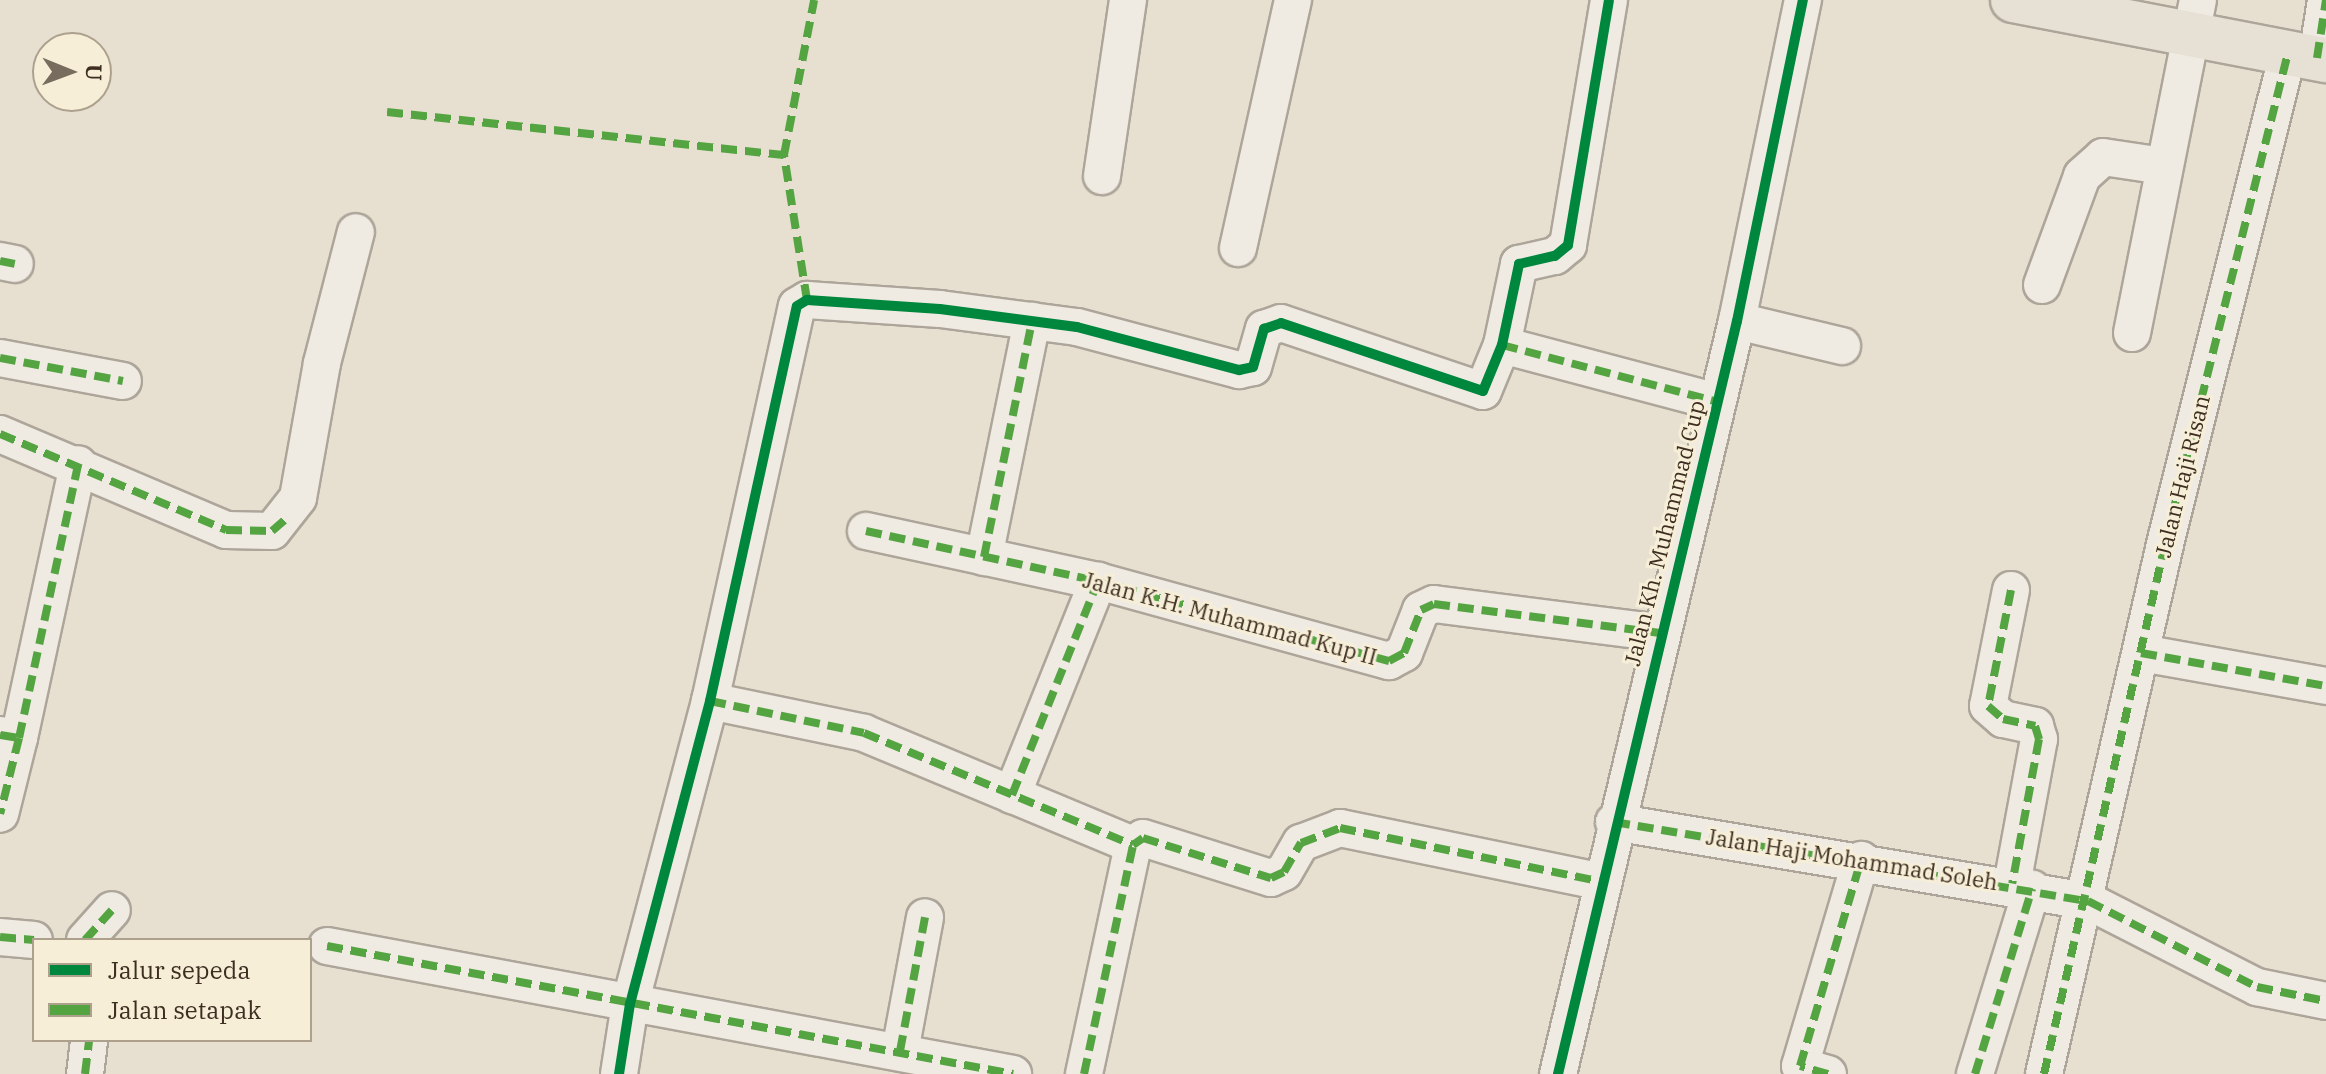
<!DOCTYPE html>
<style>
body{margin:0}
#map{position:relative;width:2326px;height:1074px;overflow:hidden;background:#e7e0d1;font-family:"IBM Plex Serif",serif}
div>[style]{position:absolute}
.roads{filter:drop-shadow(2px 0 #ada599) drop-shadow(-2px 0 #ada599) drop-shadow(0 2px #ada599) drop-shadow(0 -2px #ada599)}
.minor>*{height:36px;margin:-18px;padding:0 18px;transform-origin:18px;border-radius:18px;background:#efebe3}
.major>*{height:44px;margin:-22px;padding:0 22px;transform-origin:22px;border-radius:22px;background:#e6e1d4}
.quiet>*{height:8px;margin-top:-4px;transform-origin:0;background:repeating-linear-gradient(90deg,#54a441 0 16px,transparent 0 24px)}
.cycleway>*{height:10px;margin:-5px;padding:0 5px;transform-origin:5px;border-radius:5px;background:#00873e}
span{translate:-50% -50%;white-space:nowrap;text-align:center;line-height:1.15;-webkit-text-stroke:6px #f7eed8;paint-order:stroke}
.street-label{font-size:22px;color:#3d2e20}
.legend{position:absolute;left:32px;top:938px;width:280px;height:104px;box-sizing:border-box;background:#f7eed8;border:2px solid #ada18e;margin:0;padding:10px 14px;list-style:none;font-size:24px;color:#3d2e20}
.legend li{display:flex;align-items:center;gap:16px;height:40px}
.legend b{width:40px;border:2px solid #ada18e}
.north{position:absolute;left:32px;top:32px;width:80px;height:80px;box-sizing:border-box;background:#f7eed8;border:2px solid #ada18e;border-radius:50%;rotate:91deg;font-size:22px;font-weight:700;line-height:32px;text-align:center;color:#3d2e20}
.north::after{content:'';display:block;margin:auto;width:28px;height:36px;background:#786c5e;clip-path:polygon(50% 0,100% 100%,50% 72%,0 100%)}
</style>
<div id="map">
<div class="roads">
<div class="minor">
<i style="left:2317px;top:58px;width:59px;rotate:-81.2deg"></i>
<i style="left:1102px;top:176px;width:178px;rotate:-81.6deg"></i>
<i style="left:1238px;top:248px;width:254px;rotate:-77.5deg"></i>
<i style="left:0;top:261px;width:15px;rotate:11deg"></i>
<i style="left:2042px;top:285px;width:116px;rotate:-69.8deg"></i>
<i style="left:2082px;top:176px;width:28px;rotate:-42deg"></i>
<i style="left:2103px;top:157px;width:61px;rotate:8.5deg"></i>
<i style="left:1737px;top:321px;width:108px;rotate:13.4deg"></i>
<i style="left:2132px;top:333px;width:339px;rotate:-78.8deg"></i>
<i style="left:1502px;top:345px;width:222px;rotate:14.8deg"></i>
<i style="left:0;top:358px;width:125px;rotate:10.6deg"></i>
<i style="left:0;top:434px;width:246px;rotate:23deg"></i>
<i style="left:226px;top:530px;width:46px;rotate:1.2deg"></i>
<i style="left:272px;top:531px;width:42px;rotate:-51.8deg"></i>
<i style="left:298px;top:498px;width:137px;rotate:-79.9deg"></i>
<i style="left:322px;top:363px;width:135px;rotate:-75.5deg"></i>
<i style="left:866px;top:531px;width:237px;rotate:12.2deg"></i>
<i style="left:1098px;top:581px;width:302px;rotate:15.4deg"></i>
<i style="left:1389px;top:661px;width:17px;rotate:-28deg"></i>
<i style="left:1404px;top:653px;width:46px;rotate:-68.4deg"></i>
<i style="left:1421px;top:610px;width:14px;rotate:-25deg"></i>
<i style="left:1434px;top:604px;width:228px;rotate:7.3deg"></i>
<i style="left:984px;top:557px;width:241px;rotate:-78.5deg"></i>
<i style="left:2011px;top:590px;width:118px;rotate:101.2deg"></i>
<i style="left:1988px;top:706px;width:20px;rotate:41deg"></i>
<i style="left:2003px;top:719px;width:33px;rotate:12deg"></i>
<i style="left:2035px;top:726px;width:14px;rotate:73deg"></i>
<i style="left:2039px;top:739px;width:147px;rotate:100.5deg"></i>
<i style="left:2141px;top:653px;width:188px;rotate:10.1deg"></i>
<i style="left:710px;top:701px;width:157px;rotate:11.7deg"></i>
<i style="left:864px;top:733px;width:291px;rotate:22.6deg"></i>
<i style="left:0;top:735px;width:19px;rotate:9deg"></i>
<i style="left:19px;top:738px;width:78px;rotate:104deg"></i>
<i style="left:19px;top:738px;width:280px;rotate:-77.8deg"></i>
<i style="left:1012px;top:795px;width:231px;rotate:-68.1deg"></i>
<i style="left:1614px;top:822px;width:481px;rotate:9.5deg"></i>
<i style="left:2088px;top:901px;width:190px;rotate:27deg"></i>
<i style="left:2257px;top:987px;width:70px;rotate:11.5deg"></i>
<i style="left:1133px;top:845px;width:12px;rotate:-35deg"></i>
<i style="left:1143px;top:838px;width:134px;rotate:17.4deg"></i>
<i style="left:1271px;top:878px;width:14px;rotate:-25deg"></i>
<i style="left:1284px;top:872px;width:34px;rotate:-60deg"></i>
<i style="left:1301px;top:843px;width:42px;rotate:-21deg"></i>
<i style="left:1340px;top:828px;width:264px;rotate:11.6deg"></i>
<i style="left:0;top:937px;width:34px;rotate:5deg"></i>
<i style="left:85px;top:940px;width:40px;rotate:-48deg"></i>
<i style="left:327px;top:946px;width:698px;rotate:10.57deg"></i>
<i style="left:900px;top:1051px;width:136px;rotate:-79.4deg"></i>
<i style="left:85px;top:1074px;width:34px;rotate:-83deg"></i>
<i style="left:619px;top:1074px;width:71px;rotate:-81.1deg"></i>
<i style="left:630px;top:1004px;width:313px;rotate:-75.2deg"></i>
<i style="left:710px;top:701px;width:404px;rotate:-77.6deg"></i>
<i style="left:797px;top:306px;width:12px;rotate:-31deg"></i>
<i style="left:807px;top:300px;width:133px;rotate:3.9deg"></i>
<i style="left:940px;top:309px;width:138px;rotate:7.5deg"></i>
<i style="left:1077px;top:327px;width:168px;rotate:14.9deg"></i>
<i style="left:1239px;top:370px;width:14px;rotate:-12deg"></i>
<i style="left:1253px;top:367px;width:40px;rotate:-74deg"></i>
<i style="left:1264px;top:329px;width:18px;rotate:-19deg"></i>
<i style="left:1281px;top:323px;width:213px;rotate:18.6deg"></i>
<i style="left:1483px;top:391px;width:50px;rotate:-67.6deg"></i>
<i style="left:1502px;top:345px;width:83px;rotate:-78.1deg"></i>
<i style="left:1519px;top:264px;width:37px;rotate:-13deg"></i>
<i style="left:1555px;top:256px;width:17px;rotate:-40deg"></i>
<i style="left:1568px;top:245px;width:248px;rotate:-80.5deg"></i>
<i style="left:1084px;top:1074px;width:234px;rotate:-77.9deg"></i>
<i style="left:1558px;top:1074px;width:774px;rotate:-76.63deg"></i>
<i style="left:1737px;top:321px;width:328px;rotate:-78.4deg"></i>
<i style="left:1828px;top:1074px;width:29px;rotate:-164deg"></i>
<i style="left:1800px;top:1066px;width:215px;rotate:-73.5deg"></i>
<i style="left:1975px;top:1074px;width:194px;rotate:-72.9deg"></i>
<i style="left:2044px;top:1074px;width:548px;rotate:-77.13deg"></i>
<i style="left:2166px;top:540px;width:502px;rotate:-75.94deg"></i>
</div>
<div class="major">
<i style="left:2013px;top:0;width:319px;rotate:10.9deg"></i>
</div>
</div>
<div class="quiet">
<i style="left:2317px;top:58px;width:59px;rotate:-81.2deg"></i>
<i style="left:387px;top:112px;width:399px;rotate:6.2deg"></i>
<i style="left:0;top:261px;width:15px;rotate:11deg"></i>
<i style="left:807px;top:300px;width:147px;rotate:-99deg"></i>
<i style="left:784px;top:155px;width:158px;rotate:-79deg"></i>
<i style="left:1502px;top:345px;width:222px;rotate:14.8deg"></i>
<i style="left:0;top:358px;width:125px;rotate:10.6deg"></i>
<i style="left:0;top:434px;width:246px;rotate:23deg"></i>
<i style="left:226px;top:530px;width:46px;rotate:1.2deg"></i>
<i style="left:272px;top:531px;width:20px;rotate:-41deg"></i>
<i style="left:866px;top:531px;width:237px;rotate:12.2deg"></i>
<i style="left:1098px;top:581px;width:302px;rotate:15.4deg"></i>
<i style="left:1389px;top:661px;width:17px;rotate:-28deg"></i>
<i style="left:1404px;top:653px;width:46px;rotate:-68.4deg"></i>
<i style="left:1421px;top:610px;width:14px;rotate:-25deg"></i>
<i style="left:1434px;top:604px;width:228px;rotate:7.3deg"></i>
<i style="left:984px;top:557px;width:241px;rotate:-78.5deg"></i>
<i style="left:2011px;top:590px;width:118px;rotate:101.2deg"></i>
<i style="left:1988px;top:706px;width:20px;rotate:41deg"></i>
<i style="left:2003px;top:719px;width:33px;rotate:12deg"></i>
<i style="left:2035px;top:726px;width:14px;rotate:73deg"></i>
<i style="left:2039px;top:739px;width:147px;rotate:100.5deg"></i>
<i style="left:2141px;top:653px;width:188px;rotate:10.1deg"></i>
<i style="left:710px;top:701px;width:157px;rotate:11.7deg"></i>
<i style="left:864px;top:733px;width:291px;rotate:22.6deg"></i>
<i style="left:0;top:735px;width:19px;rotate:9deg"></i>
<i style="left:19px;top:738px;width:78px;rotate:104deg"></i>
<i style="left:19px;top:738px;width:280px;rotate:-77.8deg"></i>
<i style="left:1012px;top:795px;width:231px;rotate:-68.1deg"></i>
<i style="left:1614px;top:822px;width:481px;rotate:9.5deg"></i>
<i style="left:2088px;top:901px;width:190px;rotate:27deg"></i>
<i style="left:2257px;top:987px;width:70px;rotate:11.5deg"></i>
<i style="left:1133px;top:845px;width:12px;rotate:-35deg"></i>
<i style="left:1143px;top:838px;width:134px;rotate:17.4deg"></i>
<i style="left:1271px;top:878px;width:14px;rotate:-25deg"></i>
<i style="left:1284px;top:872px;width:34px;rotate:-60deg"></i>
<i style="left:1301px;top:843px;width:42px;rotate:-21deg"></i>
<i style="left:1340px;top:828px;width:264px;rotate:11.6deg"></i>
<i style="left:0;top:937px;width:34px;rotate:5deg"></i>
<i style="left:85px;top:940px;width:40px;rotate:-48deg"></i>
<i style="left:327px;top:946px;width:698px;rotate:10.57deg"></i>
<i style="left:900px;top:1051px;width:136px;rotate:-79.4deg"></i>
<i style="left:85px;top:1074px;width:34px;rotate:-83deg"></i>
<i style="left:1084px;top:1074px;width:234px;rotate:-77.9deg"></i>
<i style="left:1828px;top:1074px;width:29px;rotate:-164deg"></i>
<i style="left:1800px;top:1066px;width:215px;rotate:-73.5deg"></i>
<i style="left:1975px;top:1074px;width:194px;rotate:-72.9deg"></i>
<i style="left:2044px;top:1074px;width:548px;rotate:-77.13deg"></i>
<i style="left:2166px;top:540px;width:502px;rotate:-75.94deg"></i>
</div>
<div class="cycleway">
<i style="left:619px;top:1074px;width:71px;rotate:-81.1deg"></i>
<i style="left:630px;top:1004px;width:313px;rotate:-75.2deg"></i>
<i style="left:710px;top:701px;width:404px;rotate:-77.6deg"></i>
<i style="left:797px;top:306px;width:12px;rotate:-31deg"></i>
<i style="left:807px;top:300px;width:133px;rotate:3.9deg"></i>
<i style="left:940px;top:309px;width:138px;rotate:7.5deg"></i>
<i style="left:1077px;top:327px;width:168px;rotate:14.9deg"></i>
<i style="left:1239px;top:370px;width:14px;rotate:-12deg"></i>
<i style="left:1253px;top:367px;width:40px;rotate:-74deg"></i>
<i style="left:1264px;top:329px;width:18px;rotate:-19deg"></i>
<i style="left:1281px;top:323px;width:213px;rotate:18.6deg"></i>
<i style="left:1483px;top:391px;width:50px;rotate:-67.6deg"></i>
<i style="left:1502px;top:345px;width:83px;rotate:-78.1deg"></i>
<i style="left:1519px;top:264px;width:37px;rotate:-13deg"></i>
<i style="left:1555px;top:256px;width:17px;rotate:-40deg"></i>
<i style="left:1568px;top:245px;width:248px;rotate:-80.5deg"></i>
<i style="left:1558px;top:1074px;width:774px;rotate:-76.63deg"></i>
<i style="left:1737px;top:321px;width:328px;rotate:-78.4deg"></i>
</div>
<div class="street-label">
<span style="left:2182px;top:476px;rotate:-76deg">Jalan Haji Risan</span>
<span style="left:1664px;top:533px;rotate:-76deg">Jalan Kh. Muhammad Cup</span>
<span style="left:1230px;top:618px;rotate:15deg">Jalan K.H. Muhammad Kup II</span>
<span style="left:1852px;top:859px;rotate:9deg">Jalan Haji Mohammad Soleh</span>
</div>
<ul class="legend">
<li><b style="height:10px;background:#00873e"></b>Jalur sepeda</li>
<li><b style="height:10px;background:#54a441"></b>Jalan setapak</li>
</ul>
<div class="north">U</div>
</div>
